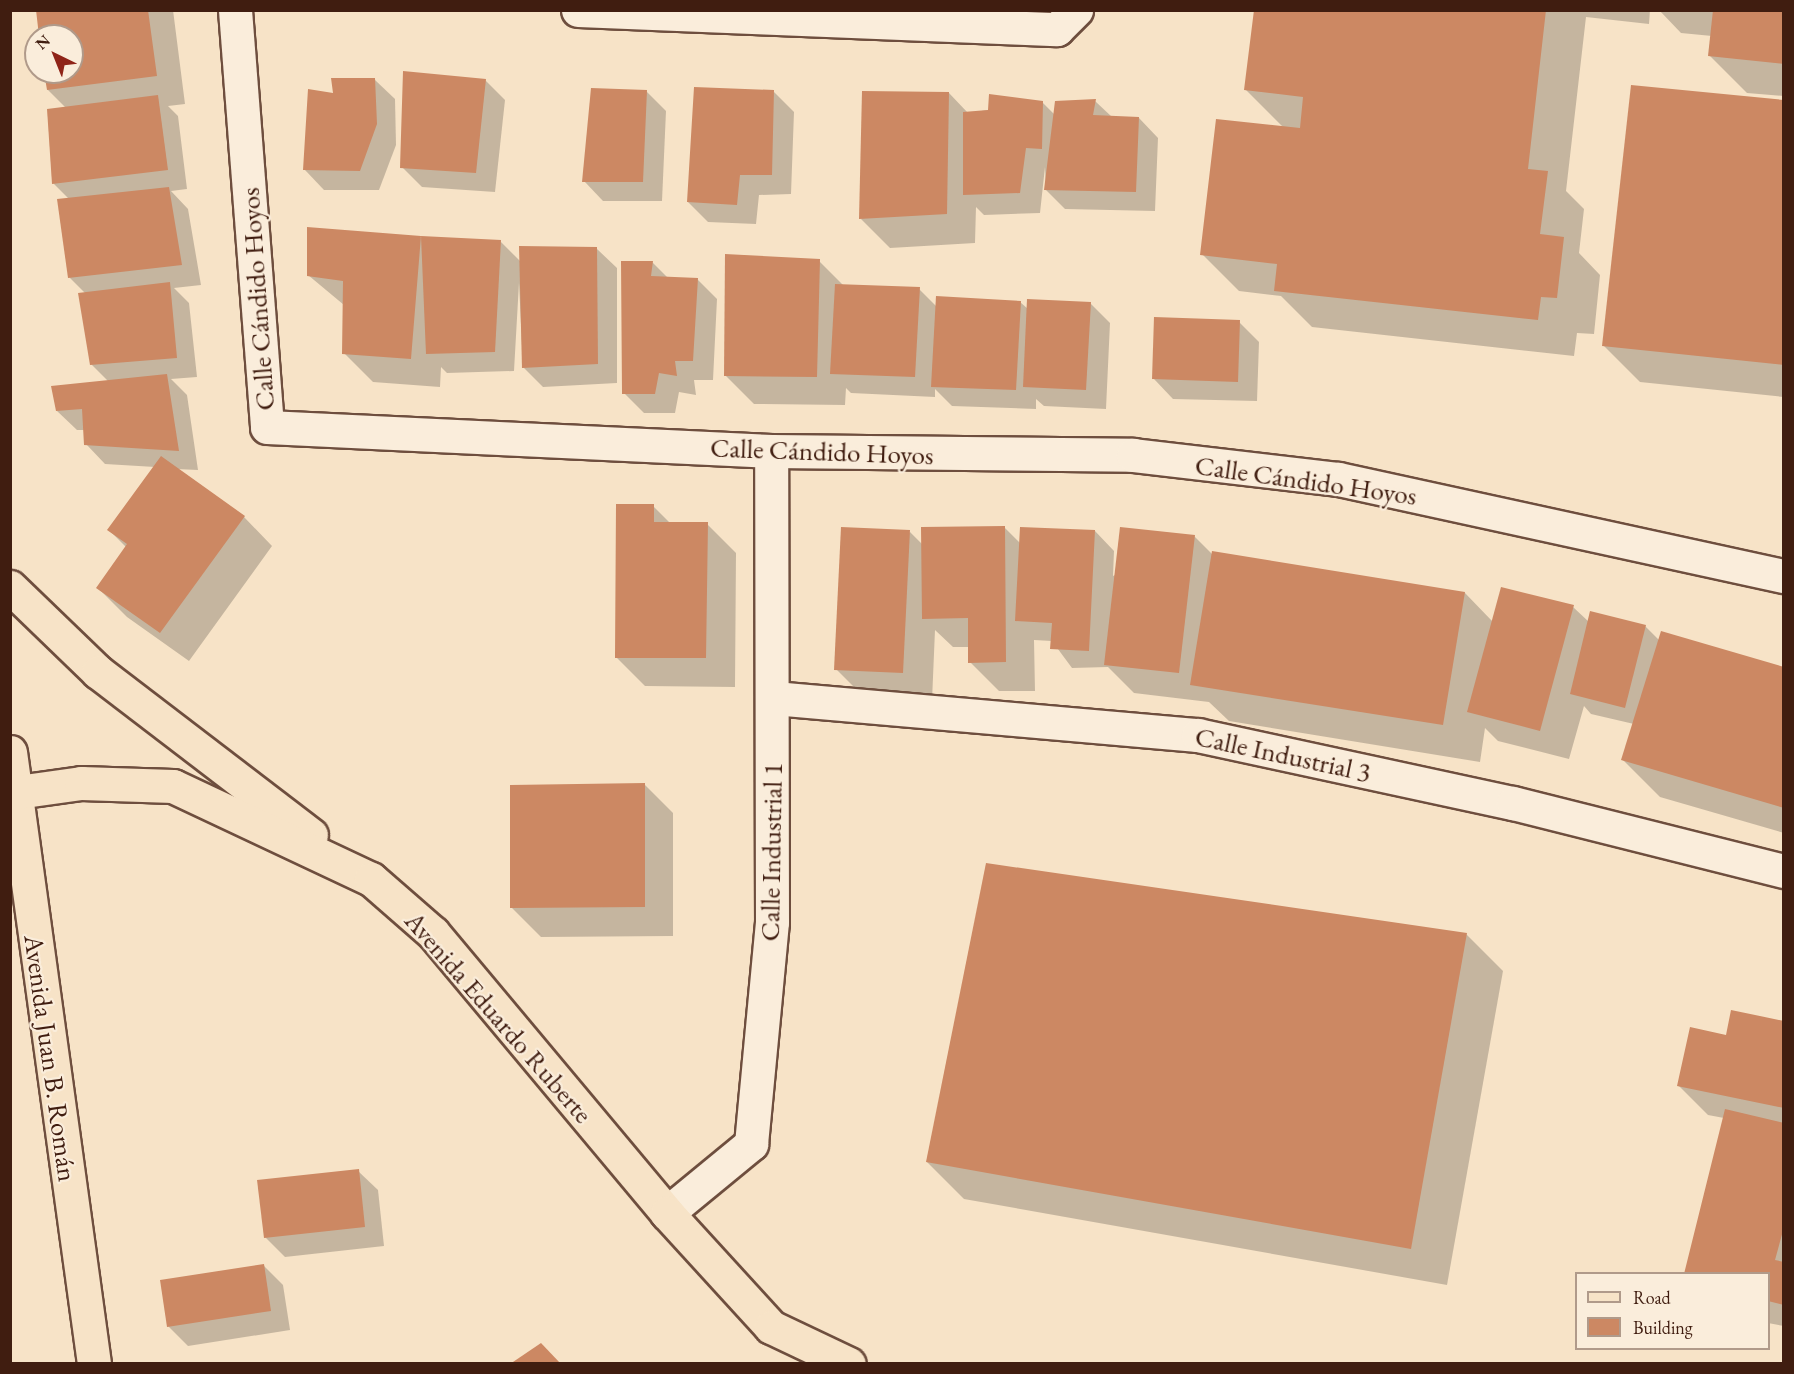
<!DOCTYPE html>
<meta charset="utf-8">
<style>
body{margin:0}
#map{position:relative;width:1794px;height:1374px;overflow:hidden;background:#f7e3c7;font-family:"EB Garamond",serif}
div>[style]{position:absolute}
.shadow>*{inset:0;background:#0003}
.building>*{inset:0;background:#cc8863}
.roads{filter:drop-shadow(2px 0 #6e4e3e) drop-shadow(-2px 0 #6e4e3e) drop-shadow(0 2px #6e4e3e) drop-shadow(0 -2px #6e4e3e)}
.street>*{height:33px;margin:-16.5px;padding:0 16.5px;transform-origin:16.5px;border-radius:16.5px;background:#faeddb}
.primary>*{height:33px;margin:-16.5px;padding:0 16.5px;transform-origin:16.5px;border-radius:16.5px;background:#f7e3c7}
span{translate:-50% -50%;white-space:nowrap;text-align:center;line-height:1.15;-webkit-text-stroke:4.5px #faeddb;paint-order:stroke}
.street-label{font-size:27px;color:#401d10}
.frame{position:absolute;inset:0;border:12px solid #401d10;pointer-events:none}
.legend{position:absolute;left:1575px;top:1272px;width:195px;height:78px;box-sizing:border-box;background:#faeddb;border:2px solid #b09a8a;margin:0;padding:8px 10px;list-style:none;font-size:18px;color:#401d10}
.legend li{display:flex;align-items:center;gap:12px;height:30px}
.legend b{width:30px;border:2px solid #b09a8a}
.north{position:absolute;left:24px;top:24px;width:60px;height:60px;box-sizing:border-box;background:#faeddb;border:2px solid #b09a8a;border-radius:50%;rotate:317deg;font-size:16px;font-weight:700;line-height:24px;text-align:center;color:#401d10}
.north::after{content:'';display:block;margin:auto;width:21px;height:27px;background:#8f2418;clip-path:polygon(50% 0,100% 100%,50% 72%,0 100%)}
</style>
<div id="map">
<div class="shadow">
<i style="clip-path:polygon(37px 10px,173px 10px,185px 104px,168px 106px,178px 116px,187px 189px,171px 191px,188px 209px,201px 285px,174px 288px,189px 303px,197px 377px,171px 379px,187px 395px,198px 470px,176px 469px,244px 517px,272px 546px,189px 661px,127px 617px,98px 588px,127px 548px,109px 530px,155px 467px,105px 464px,86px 444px,85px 430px,77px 430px,57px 411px,108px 381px,91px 364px,86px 294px,69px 277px,70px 200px,53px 183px,66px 108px,48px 90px,46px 72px,72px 72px,72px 36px,41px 36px)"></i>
<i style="clip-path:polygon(1255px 10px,1650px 10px,1649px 24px,1586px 17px,1566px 191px,1584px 209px,1579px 253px,1600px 275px,1594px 334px,1577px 333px,1574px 356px,1312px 327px,1281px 296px,1239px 291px,1202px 254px,1283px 127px,1246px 90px)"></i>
<i style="clip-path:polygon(1659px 10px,1784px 10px,1784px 96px,1747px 93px,1710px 56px,1712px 36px,1681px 33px)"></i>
<i style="clip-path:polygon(375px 80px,395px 99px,396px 145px,379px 190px,324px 190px,305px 170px,335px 95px)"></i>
<i style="clip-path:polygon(485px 80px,505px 100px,495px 192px,422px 187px,402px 167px)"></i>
<i style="clip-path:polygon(646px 91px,666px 111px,662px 201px,603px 201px,584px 181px)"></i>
<i style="clip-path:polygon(774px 92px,794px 112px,791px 194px,759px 195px,756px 224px,708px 222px,688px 202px)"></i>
<i style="clip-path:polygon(949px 93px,968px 113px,1042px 102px,1055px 115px,1095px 101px,1112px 117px,1139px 118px,1158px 138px,1155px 211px,1065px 209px,1046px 190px,1045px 167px,1040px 213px,984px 215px,976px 207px,975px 243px,890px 248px,861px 219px)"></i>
<i style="clip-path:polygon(1784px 102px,1784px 397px,1640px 382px,1603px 345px)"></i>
<i style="clip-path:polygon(420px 238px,500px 241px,521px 262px,597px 249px,617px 268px,617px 383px,543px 387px,523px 367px,519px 283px,514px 371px,447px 373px,441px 367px,440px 387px,373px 382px,344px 353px,344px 305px,308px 275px)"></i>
<i style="clip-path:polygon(819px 261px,844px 286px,919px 289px,937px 307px,1020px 302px,1028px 309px,1090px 303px,1110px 323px,1106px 409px,1044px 406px,1036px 399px,1036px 409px,952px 406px,935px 389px,935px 397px,851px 393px,846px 388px,845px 405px,754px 404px,725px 375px)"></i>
<i style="clip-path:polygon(652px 262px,668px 278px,697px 279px,717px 299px,713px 380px,694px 380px,696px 395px,679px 392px,675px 413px,644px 413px,624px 393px)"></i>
<i style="clip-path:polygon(1239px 322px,1259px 342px,1257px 401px,1173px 399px,1154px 379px)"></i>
<i style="clip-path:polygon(653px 506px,671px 524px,707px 524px,736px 553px,735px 687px,645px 686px,616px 657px)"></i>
<i style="clip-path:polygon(1004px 527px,1020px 543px,1095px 531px,1114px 551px,1113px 576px,1194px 536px,1213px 555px,1465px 593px,1493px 622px,1573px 607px,1589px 622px,1645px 626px,1660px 641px,1784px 669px,1784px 833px,1660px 797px,1623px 760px,1634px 724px,1591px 714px,1584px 706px,1569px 759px,1498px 741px,1485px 728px,1480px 762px,1229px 721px,1209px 702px,1134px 693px,1108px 667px,1072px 668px,1052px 641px,1034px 640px,1035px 691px,999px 691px,970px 662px,970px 647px,953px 647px,935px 630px,932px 701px,865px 698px,836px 669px,910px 532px,923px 545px)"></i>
<i style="clip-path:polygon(644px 784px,673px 813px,673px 936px,541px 937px,512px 908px)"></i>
<i style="clip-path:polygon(1466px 934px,1503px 971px,1447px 1285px,964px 1199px,927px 1162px)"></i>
<i style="clip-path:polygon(1784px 1023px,1784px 1326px,1768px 1323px,1768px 1274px,1724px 1118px,1708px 1115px,1679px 1086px,1727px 1037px)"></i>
<i style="clip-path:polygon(358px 1171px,378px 1190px,384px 1246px,285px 1257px,265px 1237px)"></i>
<i style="clip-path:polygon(263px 1265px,283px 1285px,290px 1330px,188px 1346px,168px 1326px)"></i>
</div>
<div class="building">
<i style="clip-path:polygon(36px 10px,148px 10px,157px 76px,47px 90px,44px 72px,72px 72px,72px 36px,39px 36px)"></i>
<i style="clip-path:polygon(1254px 10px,1546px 10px,1528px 169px,1548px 171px,1540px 234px,1564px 237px,1557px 298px,1541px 297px,1538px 320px,1274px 291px,1277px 264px,1200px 255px,1216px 119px,1300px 128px,1303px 97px,1244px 90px)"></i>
<i style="clip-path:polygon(1713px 10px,1784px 10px,1784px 64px,1708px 56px)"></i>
<i style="clip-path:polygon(403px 71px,486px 79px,476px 173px,400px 168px)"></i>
<i style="clip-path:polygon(331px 78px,375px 78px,377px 124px,360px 171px,303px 170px,308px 89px,333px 93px)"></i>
<i style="clip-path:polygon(1631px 85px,1784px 100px,1784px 365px,1602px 346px)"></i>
<i style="clip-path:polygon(694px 87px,774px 90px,772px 175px,740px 175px,737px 205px,687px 202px)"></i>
<i style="clip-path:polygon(591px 88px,647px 90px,643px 182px,582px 182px)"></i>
<i style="clip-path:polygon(862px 91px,949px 92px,947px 214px,859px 219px)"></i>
<i style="clip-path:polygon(989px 94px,1043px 101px,1042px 149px,1026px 148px,1020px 193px,963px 195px,963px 112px,988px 110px)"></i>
<i style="clip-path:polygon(158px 95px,168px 170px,52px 184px,47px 109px)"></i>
<i style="clip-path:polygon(1096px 99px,1093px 115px,1139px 117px,1136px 192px,1044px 190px,1055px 101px)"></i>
<i style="clip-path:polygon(169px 187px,182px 265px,68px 278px,57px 199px)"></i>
<i style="clip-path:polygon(307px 227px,421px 236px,411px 359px,342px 354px,343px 281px,307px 276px)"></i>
<i style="clip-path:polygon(421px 236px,501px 240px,495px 352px,426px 354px)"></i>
<i style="clip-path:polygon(519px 246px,597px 247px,598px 364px,522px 368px)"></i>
<i style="clip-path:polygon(725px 254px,820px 259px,817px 377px,724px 376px)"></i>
<i style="clip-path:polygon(621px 261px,653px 261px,651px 276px,698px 278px,693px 361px,675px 361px,677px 376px,659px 373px,655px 394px,622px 394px)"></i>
<i style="clip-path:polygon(170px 282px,177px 358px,90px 365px,78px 293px)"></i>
<i style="clip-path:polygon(835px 284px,920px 287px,915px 377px,830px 374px)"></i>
<i style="clip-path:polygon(936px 296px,1021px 301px,1016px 390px,931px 387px)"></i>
<i style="clip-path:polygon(1027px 299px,1091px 302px,1086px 390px,1023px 387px)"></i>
<i style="clip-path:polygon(1154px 317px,1240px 320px,1238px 382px,1152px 379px)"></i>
<i style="clip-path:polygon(167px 374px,179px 451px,84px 445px,82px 409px,56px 411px,51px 386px)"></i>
<i style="clip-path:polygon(161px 456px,245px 516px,160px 633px,96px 588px,127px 544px,107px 530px)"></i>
<i style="clip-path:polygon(616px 504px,654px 504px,654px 522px,708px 522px,706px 658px,615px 658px)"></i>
<i style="clip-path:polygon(1005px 526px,1006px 662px,968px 663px,968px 618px,922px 619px,921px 527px)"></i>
<i style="clip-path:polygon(841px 527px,910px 530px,903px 673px,834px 670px)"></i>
<i style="clip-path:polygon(1020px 527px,1095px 530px,1089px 651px,1050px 649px,1052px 623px,1015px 621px)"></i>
<i style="clip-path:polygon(1120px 527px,1195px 535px,1179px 673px,1104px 665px)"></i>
<i style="clip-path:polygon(1212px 551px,1465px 592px,1443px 725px,1190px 685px)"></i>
<i style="clip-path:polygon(1501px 587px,1574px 605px,1540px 731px,1467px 712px)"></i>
<i style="clip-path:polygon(1590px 611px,1646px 625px,1625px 708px,1570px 694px)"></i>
<i style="clip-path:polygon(1661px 631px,1784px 667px,1784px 808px,1621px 760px)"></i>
<i style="clip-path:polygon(645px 783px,645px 907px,510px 908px,510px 785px)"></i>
<i style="clip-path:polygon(986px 863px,1467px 933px,1411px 1249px,926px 1162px)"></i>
<i style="clip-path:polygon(1731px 1010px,1784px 1021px,1784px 1108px,1677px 1086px,1690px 1027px,1726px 1035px)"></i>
<i style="clip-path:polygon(1725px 1109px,1784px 1123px,1784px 1227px,1775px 1260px,1784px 1262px,1784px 1305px,1768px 1301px,1768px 1274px,1684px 1274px)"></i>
<i style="clip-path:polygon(359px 1169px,365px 1227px,264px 1238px,257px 1180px)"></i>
<i style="clip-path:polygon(264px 1264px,271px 1311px,167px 1327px,160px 1280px)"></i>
<i style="clip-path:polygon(541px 1343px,561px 1364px,510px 1364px)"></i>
</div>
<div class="roads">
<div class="street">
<i style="left:235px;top:10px;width:418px;rotate:85.6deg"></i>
<i style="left:267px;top:427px;width:505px;rotate:2.73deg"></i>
<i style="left:771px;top:451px;width:362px;rotate:0.6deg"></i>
<i style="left:1133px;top:455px;width:206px;rotate:6.7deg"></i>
<i style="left:1338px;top:479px;width:456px;rotate:12.3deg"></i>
<i style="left:578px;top:10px;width:479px;rotate:2.3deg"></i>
<i style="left:1057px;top:29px;width:27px;rotate:-45deg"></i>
<i style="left:773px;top:698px;width:427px;rotate:5deg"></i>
<i style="left:1198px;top:735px;width:322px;rotate:12.2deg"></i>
<i style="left:1513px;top:803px;width:279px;rotate:14.1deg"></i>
<i style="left:667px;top:1213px;width:109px;rotate:-39.4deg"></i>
<i style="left:751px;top:1144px;width:223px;rotate:-84.6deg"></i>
<i style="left:772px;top:922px;width:471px;rotate:-90.1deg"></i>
</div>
<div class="primary">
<i style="left:10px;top:587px;width:122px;rotate:44deg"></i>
<i style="left:98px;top:672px;width:268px;rotate:37.4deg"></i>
<i style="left:10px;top:752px;width:618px;rotate:82.18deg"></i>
<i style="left:10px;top:793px;width:72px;rotate:-8deg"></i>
<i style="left:81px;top:783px;width:92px;rotate:1.9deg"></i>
<i style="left:173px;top:786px;width:219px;rotate:25.2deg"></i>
<i style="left:371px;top:879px;width:82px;rotate:41.1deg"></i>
<i style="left:433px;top:933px;width:365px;rotate:50.1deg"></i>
<i style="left:667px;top:1213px;width:154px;rotate:47.6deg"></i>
<i style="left:771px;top:1327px;width:86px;rotate:25.4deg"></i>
</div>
</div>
<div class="street-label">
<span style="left:257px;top:299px;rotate:-94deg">Calle Cándido Hoyos</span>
<span style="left:822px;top:451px;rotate:2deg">Calle Cándido Hoyos</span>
<span style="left:1306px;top:480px;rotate:8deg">Calle Cándido Hoyos</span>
<span style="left:1283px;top:754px;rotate:12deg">Calle Industrial 3</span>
<span style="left:771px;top:852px;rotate:-89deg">Calle Industrial 1</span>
<span style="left:499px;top:1017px;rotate:49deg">Avenida Eduardo Ruberte</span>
<span style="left:51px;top:1058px;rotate:82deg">Avenida Juan B. Román</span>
</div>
<div class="frame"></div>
<ul class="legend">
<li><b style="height:8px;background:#f7e3c7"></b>Road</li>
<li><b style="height:16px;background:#cc8863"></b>Building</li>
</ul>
<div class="north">N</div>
</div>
